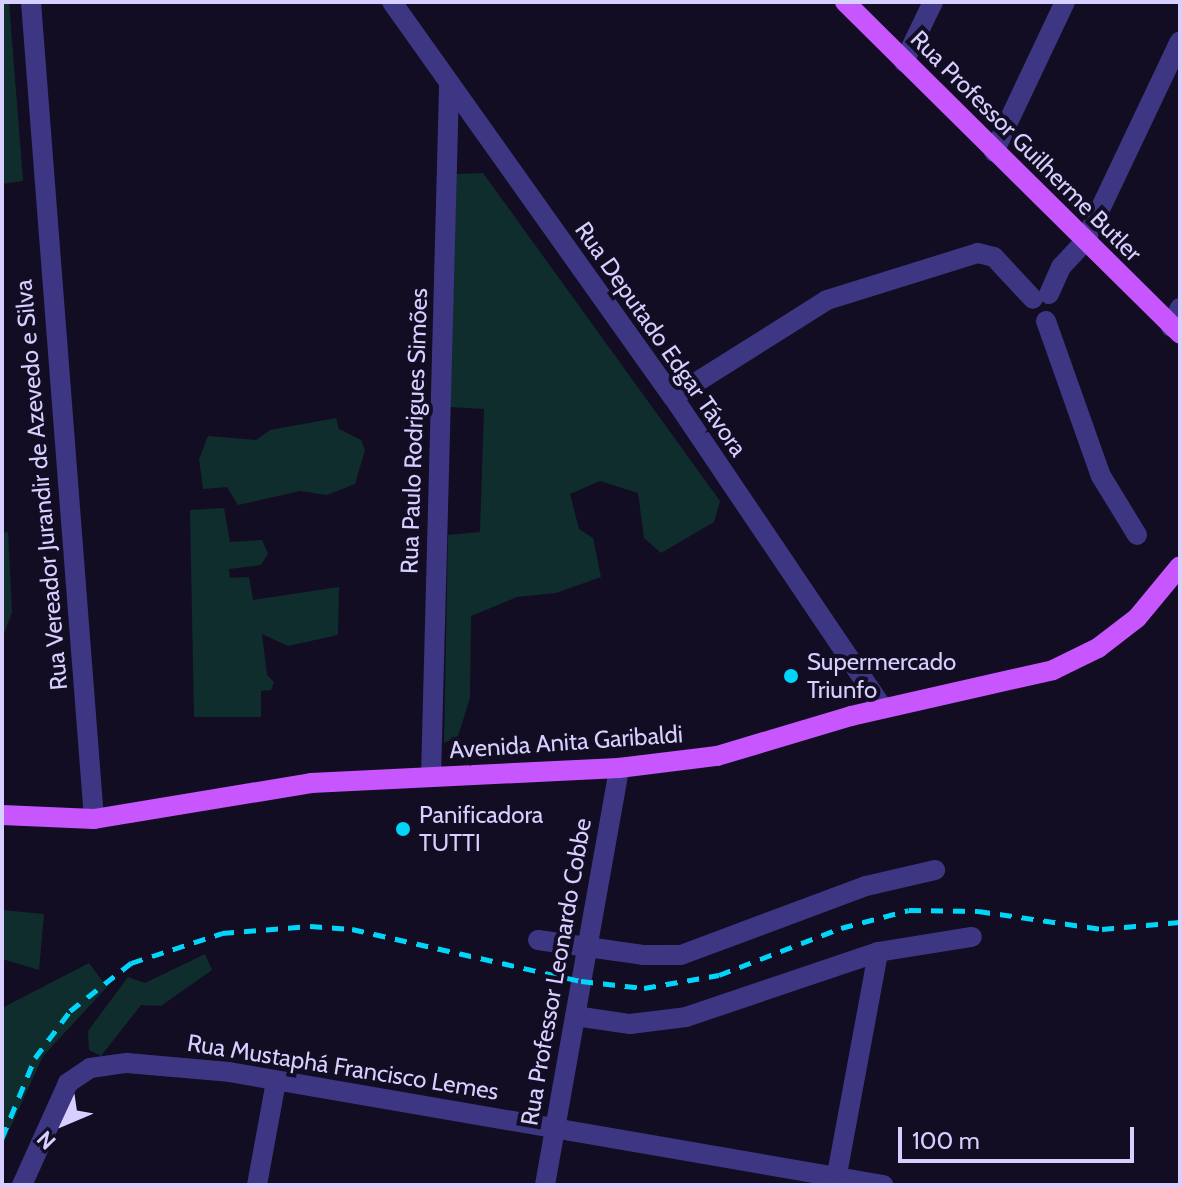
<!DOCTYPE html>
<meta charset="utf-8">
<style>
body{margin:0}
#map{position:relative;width:1182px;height:1187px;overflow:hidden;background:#120d23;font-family:Cabin,sans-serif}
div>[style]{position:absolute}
.green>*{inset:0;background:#102d2d}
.minor>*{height:20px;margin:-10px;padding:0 10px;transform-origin:10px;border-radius:10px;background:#3d3783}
.major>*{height:20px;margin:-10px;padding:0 10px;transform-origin:10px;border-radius:10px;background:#c756ff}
.rail>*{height:5px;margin-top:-2.5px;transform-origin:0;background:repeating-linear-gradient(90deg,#00d6fa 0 12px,transparent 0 22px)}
.dots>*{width:22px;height:22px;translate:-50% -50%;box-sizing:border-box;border:4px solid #120d23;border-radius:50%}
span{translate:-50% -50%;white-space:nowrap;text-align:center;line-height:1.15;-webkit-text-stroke:8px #120d23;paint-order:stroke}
.street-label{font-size:24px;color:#d7cfff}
.poi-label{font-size:24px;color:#d7cfff}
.left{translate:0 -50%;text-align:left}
.frame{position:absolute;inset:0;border:4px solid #d7cfff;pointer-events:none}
.north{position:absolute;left:24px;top:1083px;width:80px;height:80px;-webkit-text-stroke:6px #120d23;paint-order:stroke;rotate:226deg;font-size:22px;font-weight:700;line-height:32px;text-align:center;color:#d7cfff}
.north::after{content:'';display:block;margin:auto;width:28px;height:36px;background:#d7cfff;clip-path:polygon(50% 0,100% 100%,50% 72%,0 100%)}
.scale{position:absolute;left:898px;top:1127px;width:236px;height:36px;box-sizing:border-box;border:4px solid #d7cfff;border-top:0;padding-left:10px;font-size:24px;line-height:28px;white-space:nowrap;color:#d7cfff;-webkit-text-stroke:6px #120d23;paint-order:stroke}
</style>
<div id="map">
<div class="green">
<i style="clip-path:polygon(2px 2px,9px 2px,23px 181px,2px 184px)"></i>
<i style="clip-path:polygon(483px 173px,720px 501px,714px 522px,661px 553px,644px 538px,638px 493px,600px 481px,570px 494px,579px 529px,593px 538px,601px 577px,556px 593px,517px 597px,471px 616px,470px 698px,458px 736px,444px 743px,448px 535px,480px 532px,484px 409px,450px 407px,456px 174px)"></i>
<i style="clip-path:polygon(336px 418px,339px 429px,361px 440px,365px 450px,355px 484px,327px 495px,300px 491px,238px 505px,227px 487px,203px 489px,199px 459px,208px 436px,256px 440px,270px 430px)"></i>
<i style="clip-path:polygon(224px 508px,230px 542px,262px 540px,268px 554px,261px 565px,229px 569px,230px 578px,249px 577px,253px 600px,339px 587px,338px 635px,288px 646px,262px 634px,267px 675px,274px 682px,271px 690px,261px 691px,261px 717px,194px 717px,190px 510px)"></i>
<i style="clip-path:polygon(8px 532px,12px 612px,2px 640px,2px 533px)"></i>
<i style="clip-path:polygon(2px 910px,44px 914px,39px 970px,2px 959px)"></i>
<i style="clip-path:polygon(205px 954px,212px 970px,161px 1006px,141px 1005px,101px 1056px,89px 1050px,88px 1031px,128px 977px,145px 983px)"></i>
<i style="clip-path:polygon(89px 963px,107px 987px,43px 1056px,2px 1146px,2px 1008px)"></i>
</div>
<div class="minor">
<i style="left:31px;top:2px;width:819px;rotate:85.59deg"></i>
<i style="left:392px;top:2px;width:485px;rotate:54.6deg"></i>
<i style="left:673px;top:397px;width:375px;rotate:56deg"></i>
<i style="left:904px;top:62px;width:67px;rotate:-64.2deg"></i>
<i style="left:994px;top:152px;width:166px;rotate:-64.7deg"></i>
<i style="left:1049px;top:294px;width:30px;rotate:-66deg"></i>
<i style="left:1061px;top:267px;width:35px;rotate:-47deg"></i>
<i style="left:1085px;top:241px;width:221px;rotate:-64.6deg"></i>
<i style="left:1046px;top:321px;width:164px;rotate:70.5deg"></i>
<i style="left:1101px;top:476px;width:69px;rotate:58.6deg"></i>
<i style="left:1171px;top:327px;width:21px;rotate:-65deg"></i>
<i style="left:673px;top:397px;width:182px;rotate:-32.2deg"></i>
<i style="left:827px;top:300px;width:158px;rotate:-17.3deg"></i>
<i style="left:978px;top:253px;width:16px;rotate:14deg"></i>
<i style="left:994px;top:257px;width:57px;rotate:47.1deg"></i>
<i style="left:431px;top:776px;width:689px;rotate:-88.5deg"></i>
<i style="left:538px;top:940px;width:106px;rotate:8.1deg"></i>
<i style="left:643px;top:955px;width:38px"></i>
<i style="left:681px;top:955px;width:197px;rotate:-20.5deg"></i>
<i style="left:866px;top:886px;width:71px;rotate:-13.1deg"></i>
<i style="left:575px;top:1016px;width:56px;rotate:8.3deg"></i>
<i style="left:630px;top:1024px;width:56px;rotate:-7.1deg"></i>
<i style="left:686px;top:1017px;width:203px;rotate:-18.7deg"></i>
<i style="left:878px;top:952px;width:95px;rotate:-9.1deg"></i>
<i style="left:22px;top:1185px;width:112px;rotate:-65.7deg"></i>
<i style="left:68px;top:1083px;width:27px;rotate:-34deg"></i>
<i style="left:90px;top:1068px;width:37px;rotate:-8deg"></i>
<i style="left:127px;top:1063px;width:102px;rotate:5deg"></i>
<i style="left:229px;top:1072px;width:664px;rotate:9.8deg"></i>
<i style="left:257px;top:1185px;width:106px;rotate:-79.6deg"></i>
<i style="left:545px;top:1185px;width:424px;rotate:-79.9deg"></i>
<i style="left:835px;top:1185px;width:237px;rotate:-79.5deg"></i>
</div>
<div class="major">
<i style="left:845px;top:2px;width:472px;rotate:44.7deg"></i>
<i style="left:2px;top:815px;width:92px;rotate:2.5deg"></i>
<i style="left:94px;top:819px;width:220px;rotate:-9.4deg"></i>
<i style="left:311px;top:783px;width:308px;rotate:-2.8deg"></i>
<i style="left:619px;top:768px;width:99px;rotate:-7deg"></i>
<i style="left:717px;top:756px;width:140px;rotate:-16.6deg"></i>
<i style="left:851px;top:716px;width:207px;rotate:-12.8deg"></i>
<i style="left:1053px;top:670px;width:50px;rotate:-26.1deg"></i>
<i style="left:1098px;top:648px;width:49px;rotate:-37.6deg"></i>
<i style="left:1137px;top:618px;width:67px;rotate:-50.4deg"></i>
</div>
<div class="rail">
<i style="left:2px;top:1138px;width:87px;rotate:-67.6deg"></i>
<i style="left:35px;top:1058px;width:59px;rotate:-53.3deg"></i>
<i style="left:70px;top:1011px;width:78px;rotate:-38.2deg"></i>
<i style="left:131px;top:963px;width:96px;rotate:-18.2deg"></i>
<i style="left:222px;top:933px;width:88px;rotate:-4.5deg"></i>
<i style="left:310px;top:926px;width:42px;rotate:4.1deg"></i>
<i style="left:352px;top:929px;width:235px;rotate:12.8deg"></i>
<i style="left:581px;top:981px;width:63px;rotate:6.3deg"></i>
<i style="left:644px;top:988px;width:76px;rotate:-9.8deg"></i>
<i style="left:719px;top:975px;width:131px;rotate:-21.1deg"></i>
<i style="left:841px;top:928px;width:70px;rotate:-14.8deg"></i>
<i style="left:909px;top:910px;width:69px;rotate:0.8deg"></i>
<i style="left:978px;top:911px;width:125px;rotate:8.3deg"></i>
<i style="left:1102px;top:929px;width:78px;rotate:-5.1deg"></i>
</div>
<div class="dots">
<i style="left:791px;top:676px;background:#00d6fa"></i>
<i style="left:403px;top:829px;background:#00d6fa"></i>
</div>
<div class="street-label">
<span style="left:1026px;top:146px;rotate:45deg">Rua Professor Guilherme Butler</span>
<span style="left:661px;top:339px;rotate:55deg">Rua Deputado Edgar Távora</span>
<span style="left:414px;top:431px;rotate:-88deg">Rua Paulo Rodrigues Simões</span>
<span style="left:41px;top:485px;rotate:-95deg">Rua Vereador Jurandir de Azevedo e Silva</span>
<span style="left:566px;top:742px;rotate:-4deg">Avenida Anita Garibaldi</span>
<span style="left:556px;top:972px;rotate:-80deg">Rua Professor Leonardo Cobbe</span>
<span style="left:343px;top:1067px;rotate:9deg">Rua Mustaphá Francisco Lemes</span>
</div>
<div class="poi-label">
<span class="left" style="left:807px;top:676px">Supermercado<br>Triunfo</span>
<span class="left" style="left:419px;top:829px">Panificadora<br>TUTTI</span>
</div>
<div class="frame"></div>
<div class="north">N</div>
<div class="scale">100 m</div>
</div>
